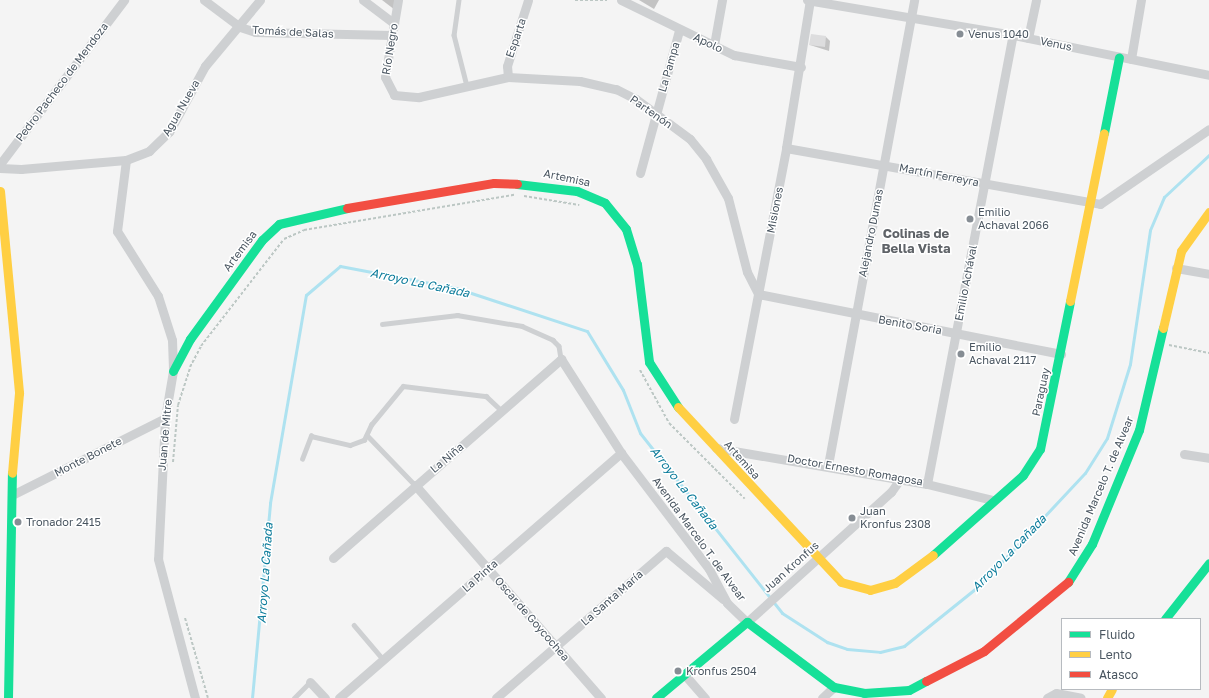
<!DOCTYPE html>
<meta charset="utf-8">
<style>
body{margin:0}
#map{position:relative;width:1209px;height:698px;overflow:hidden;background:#f4f4f4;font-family:"Golos Text",sans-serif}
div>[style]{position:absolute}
.shadow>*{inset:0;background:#0003}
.stream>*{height:3px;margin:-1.5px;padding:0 1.5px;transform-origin:1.5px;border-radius:1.5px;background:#aee2f0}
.building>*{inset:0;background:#ddddde}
.path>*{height:2px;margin-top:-1px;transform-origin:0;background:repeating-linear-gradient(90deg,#bcc7c4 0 3px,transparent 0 5px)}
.lane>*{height:4.5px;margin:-2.25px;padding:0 2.25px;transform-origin:2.25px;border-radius:2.25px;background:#ced0d2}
.street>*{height:9px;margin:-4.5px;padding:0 4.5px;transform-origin:4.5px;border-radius:4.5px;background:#ced0d2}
.fast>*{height:9px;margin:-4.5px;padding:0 4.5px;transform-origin:4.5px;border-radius:4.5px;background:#16e098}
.slow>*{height:9px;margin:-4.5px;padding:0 4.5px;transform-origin:4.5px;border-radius:4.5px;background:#ffcf43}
.jam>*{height:9px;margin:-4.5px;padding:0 4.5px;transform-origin:4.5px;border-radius:4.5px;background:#f24e42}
.dots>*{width:11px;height:11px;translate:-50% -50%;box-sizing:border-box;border:2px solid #fff;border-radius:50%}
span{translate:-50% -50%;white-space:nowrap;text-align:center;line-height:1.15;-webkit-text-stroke:3px #fff;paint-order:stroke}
.street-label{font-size:11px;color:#4a5661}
.poi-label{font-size:11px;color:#4a5661}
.left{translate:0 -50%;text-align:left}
.water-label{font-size:12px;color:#0c7c9b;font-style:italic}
.quarter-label{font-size:13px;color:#5f6368;font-weight:700}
.legend{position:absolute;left:1061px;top:618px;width:140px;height:72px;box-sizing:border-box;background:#fff;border:1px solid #b7bbc0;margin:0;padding:5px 7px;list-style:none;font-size:12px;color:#4a5661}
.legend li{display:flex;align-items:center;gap:8px;height:20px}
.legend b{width:20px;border:1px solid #b7bbc0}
</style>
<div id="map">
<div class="shadow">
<i style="clip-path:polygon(382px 0,397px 0,395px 10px)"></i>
<i style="clip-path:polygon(639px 0,659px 0,654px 9px)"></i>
<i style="clip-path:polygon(826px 37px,830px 41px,829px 51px,810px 45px)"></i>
</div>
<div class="stream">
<i style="left:252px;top:698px;width:196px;rotate:-84.7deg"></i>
<i style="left:270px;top:503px;width:211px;rotate:-80.2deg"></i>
<i style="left:306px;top:295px;width:45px;rotate:-40.5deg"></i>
<i style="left:340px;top:266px;width:118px;rotate:10.7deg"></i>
<i style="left:456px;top:288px;width:138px;rotate:18.2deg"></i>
<i style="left:587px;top:331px;width:69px;rotate:58.6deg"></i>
<i style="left:623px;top:390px;width:46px;rotate:68.4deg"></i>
<i style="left:640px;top:433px;width:229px;rotate:51.7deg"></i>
<i style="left:782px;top:613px;width:54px;rotate:32.8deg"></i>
<i style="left:827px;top:642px;width:21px;rotate:19deg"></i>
<i style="left:847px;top:649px;width:33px;rotate:5deg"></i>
<i style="left:880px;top:652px;width:25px;rotate:-14deg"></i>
<i style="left:904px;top:646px;width:99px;rotate:-38.8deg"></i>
<i style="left:981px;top:584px;width:152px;rotate:-46.9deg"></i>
<i style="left:1085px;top:473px;width:41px;rotate:-57.8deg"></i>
<i style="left:1107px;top:438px;width:77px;rotate:-72.7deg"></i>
<i style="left:1130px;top:364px;width:135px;rotate:-81.5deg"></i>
<i style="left:1150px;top:230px;width:36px;rotate:-67deg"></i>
<i style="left:1164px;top:197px;width:62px;rotate:-43deg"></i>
</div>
<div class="building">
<i style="clip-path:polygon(811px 34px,826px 36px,825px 47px,809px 45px)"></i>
</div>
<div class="path">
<i style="left:575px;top:0;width:32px"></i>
<i style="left:524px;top:196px;width:56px;rotate:9.3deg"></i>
<i style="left:1169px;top:345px;width:41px;rotate:11.3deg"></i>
<i style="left:640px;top:370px;width:60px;rotate:61.3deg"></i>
<i style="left:669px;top:423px;width:107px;rotate:45deg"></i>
<i style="left:173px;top:462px;width:57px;rotate:-85deg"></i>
<i style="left:178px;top:405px;width:40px;rotate:-72deg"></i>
<i style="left:190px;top:367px;width:24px;rotate:-62deg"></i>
<i style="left:201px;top:346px;width:135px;rotate:-52.2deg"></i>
<i style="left:284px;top:239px;width:22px;rotate:-24deg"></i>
<i style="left:304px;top:230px;width:213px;rotate:-9.5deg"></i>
<i style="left:185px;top:618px;width:83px;rotate:74deg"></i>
</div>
<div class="lane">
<i style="left:459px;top:0;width:35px;rotate:98deg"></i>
<i style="left:454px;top:35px;width:53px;rotate:75.7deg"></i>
<i style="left:382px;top:324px;width:76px;rotate:-6.8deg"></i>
<i style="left:457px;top:315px;width:66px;rotate:9.6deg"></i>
<i style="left:522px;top:326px;width:34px;rotate:24deg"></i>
<i style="left:553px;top:340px;width:8px;rotate:45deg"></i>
<i style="left:559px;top:346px;width:13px;rotate:81deg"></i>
<i style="left:367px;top:435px;width:69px;rotate:46.2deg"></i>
<i style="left:302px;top:459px;width:25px;rotate:-69deg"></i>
<i style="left:311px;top:436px;width:40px;rotate:13deg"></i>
<i style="left:350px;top:445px;width:15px;rotate:-20deg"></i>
<i style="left:364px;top:440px;width:17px;rotate:-65deg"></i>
<i style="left:371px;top:425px;width:50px;rotate:-50.6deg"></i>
<i style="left:403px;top:386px;width:84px;rotate:6.9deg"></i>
<i style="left:486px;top:396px;width:22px;rotate:43deg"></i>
<i style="left:354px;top:625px;width:45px;rotate:49.5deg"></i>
<i style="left:294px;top:698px;width:23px;rotate:-45deg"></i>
</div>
<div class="street">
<i style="left:204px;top:0;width:45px;rotate:36.9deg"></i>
<i style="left:240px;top:27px;width:16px;rotate:18deg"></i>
<i style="left:255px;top:32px;width:137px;rotate:1.3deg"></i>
<i style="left:363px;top:0;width:39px;rotate:37deg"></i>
<i style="left:398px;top:0;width:78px;rotate:99.6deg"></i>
<i style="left:385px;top:77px;width:20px;rotate:63deg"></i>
<i style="left:394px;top:95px;width:25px;rotate:5deg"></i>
<i style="left:419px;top:97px;width:91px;rotate:-12.7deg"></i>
<i style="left:508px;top:77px;width:72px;rotate:3.2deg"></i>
<i style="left:580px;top:81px;width:37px;rotate:13deg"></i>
<i style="left:616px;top:89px;width:22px;rotate:27deg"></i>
<i style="left:636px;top:99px;width:67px;rotate:36.5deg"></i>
<i style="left:690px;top:139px;width:26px;rotate:51deg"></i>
<i style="left:706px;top:159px;width:45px;rotate:60.6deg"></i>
<i style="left:728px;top:198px;width:76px;rotate:75.6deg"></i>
<i style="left:747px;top:272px;width:25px;rotate:63deg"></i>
<i style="left:621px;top:0;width:126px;rotate:26deg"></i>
<i style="left:734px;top:55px;width:68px;rotate:10.2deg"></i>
<i style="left:807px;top:0;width:209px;rotate:9.6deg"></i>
<i style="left:1013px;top:35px;width:200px;rotate:11.5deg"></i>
<i style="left:1028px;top:38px;width:39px;rotate:-78deg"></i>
<i style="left:714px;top:45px;width:46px;rotate:-79.9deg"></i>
<i style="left:1131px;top:59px;width:60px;rotate:-80.4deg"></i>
<i style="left:508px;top:77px;width:11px;rotate:-95deg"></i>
<i style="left:507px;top:66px;width:69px;rotate:-72.3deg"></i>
<i style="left:786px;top:148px;width:319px;rotate:10.1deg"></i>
<i style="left:1100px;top:204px;width:132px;rotate:-34.5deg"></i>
<i style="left:126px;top:160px;width:72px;rotate:97.2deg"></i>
<i style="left:117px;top:231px;width:77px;rotate:57.8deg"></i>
<i style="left:158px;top:296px;width:46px;rotate:72.3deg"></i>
<i style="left:172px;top:340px;width:31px;rotate:88deg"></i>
<i style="left:173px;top:371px;width:48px;rotate:99.7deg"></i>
<i style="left:165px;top:418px;width:141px;rotate:92.8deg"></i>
<i style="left:158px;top:559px;width:144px;rotate:75.1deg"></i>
<i style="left:0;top:164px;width:206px;rotate:-52.9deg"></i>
<i style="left:0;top:168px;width:21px;rotate:3deg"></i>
<i style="left:21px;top:169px;width:105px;rotate:-4.9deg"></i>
<i style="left:126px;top:160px;width:25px;rotate:-21deg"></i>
<i style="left:149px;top:151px;width:28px;rotate:-44deg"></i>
<i style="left:169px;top:132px;width:75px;rotate:-61.4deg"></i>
<i style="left:205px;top:66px;width:86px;rotate:-50.2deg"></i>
<i style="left:640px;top:173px;width:148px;rotate:-74.7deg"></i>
<i style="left:1176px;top:268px;width:34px;rotate:10deg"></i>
<i style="left:758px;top:294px;width:309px;rotate:11.2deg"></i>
<i style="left:734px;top:419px;width:276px;rotate:-79.1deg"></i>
<i style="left:786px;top:148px;width:150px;rotate:-80.8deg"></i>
<i style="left:716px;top:448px;width:214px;rotate:9.7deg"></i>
<i style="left:927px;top:484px;width:67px;rotate:13.8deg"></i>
<i style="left:1184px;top:454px;width:25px;rotate:9deg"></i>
<i style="left:828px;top:465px;width:473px;rotate:-79.5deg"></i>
<i style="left:927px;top:484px;width:457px;rotate:-79.2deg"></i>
<i style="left:415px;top:485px;width:283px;rotate:48.9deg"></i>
<i style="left:12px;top:495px;width:171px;rotate:-26.7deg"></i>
<i style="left:333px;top:558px;width:303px;rotate:-41.1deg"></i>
<i style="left:561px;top:359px;width:112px;rotate:57.4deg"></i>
<i style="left:621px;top:453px;width:146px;rotate:52.8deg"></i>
<i style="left:709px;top:569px;width:38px;rotate:62deg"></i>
<i style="left:727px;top:603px;width:28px;rotate:44deg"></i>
<i style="left:747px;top:622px;width:194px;rotate:-42.1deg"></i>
<i style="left:891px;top:492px;width:16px;rotate:-55deg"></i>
<i style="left:684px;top:674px;width:32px;rotate:49deg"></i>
<i style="left:310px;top:682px;width:22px;rotate:47deg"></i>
<i style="left:339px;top:698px;width:374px;rotate:-41deg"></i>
<i style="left:496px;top:698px;width:225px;rotate:-40.9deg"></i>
<i style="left:666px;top:551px;width:75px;rotate:40.1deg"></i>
<i style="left:822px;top:698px;width:16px;rotate:-43deg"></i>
<i style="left:1047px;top:698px;width:10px;rotate:-29deg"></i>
<i style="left:1056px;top:693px;width:25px;rotate:11deg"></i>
</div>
<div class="fast">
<i style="left:1104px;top:133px;width:77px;rotate:-78.8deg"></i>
<i style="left:517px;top:184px;width:60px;rotate:6.7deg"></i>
<i style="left:577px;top:191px;width:30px;rotate:23deg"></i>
<i style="left:605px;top:203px;width:33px;rotate:51deg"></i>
<i style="left:626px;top:229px;width:37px;rotate:73deg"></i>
<i style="left:637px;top:264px;width:99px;rotate:83deg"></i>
<i style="left:649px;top:362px;width:54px;rotate:57.2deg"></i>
<i style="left:173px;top:371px;width:36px;rotate:-62deg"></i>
<i style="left:190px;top:339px;width:122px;rotate:-54deg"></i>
<i style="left:262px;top:240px;width:23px;rotate:-43deg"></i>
<i style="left:279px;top:224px;width:70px;rotate:-13.2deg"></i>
<i style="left:933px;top:555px;width:120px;rotate:-41.6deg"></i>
<i style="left:1023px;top:475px;width:31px;rotate:-57deg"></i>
<i style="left:1040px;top:449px;width:151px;rotate:-78.5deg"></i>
<i style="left:1068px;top:582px;width:45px;rotate:-57.7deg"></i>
<i style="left:1092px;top:544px;width:123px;rotate:-67.6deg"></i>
<i style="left:1139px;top:430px;width:105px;rotate:-76.8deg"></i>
<i style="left:1165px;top:619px;width:71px;rotate:-51.8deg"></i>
<i style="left:8px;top:698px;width:225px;rotate:-89deg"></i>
<i style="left:656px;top:698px;width:119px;rotate:-39.9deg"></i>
<i style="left:747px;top:622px;width:109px;rotate:36.8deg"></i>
<i style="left:834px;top:687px;width:31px;rotate:11deg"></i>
<i style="left:864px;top:693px;width:45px;rotate:-3.8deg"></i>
<i style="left:909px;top:690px;width:19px;rotate:-28deg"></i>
</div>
<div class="slow">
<i style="left:0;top:191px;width:203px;rotate:84.6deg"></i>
<i style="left:19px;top:393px;width:80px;rotate:95deg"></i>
<i style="left:1070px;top:301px;width:171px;rotate:-78.6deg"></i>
<i style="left:1163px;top:328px;width:79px;rotate:-76.8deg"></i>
<i style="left:1181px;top:251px;width:48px;rotate:-54.3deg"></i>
<i style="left:678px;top:407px;width:239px;rotate:47deg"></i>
<i style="left:841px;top:582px;width:30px;rotate:15deg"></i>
<i style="left:870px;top:590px;width:26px;rotate:-16deg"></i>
<i style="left:895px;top:583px;width:47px;rotate:-36.4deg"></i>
<i style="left:1107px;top:698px;width:10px;rotate:-61deg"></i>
</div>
<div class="jam">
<i style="left:347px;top:208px;width:149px;rotate:-9.7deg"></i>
<i style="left:494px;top:183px;width:23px;rotate:2deg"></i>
<i style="left:926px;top:681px;width:65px;rotate:-27.3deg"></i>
<i style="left:984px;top:651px;width:109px;rotate:-39.4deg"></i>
</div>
<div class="dots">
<i style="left:960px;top:34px;background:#868d94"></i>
<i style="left:970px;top:219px;background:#868d94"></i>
<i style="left:961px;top:354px;background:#868d94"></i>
<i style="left:852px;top:518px;background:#868d94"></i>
<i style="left:18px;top:522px;background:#868d94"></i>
<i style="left:678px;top:671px;background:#868d94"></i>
</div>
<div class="street-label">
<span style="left:293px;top:32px;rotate:3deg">Tomás de Salas</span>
<span style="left:516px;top:38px;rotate:-71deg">Esparta</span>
<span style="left:708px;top:43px;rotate:25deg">Apolo</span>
<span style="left:1056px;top:44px;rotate:12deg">Venus</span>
<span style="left:390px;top:49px;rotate:-81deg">Río Negro</span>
<span style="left:669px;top:67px;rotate:-74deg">La Pampa</span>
<span style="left:62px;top:82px;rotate:-53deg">Pedro Pacheco de Mendoza</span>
<span style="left:181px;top:108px;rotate:-60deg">Agua Nueva</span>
<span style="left:651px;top:112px;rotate:35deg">Partenón</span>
<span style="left:939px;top:175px;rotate:11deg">Martín Ferreyra</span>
<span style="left:567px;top:178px;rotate:12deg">Artemisa</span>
<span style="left:775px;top:210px;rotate:-79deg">Misiones</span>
<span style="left:871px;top:233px;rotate:-79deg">Alejandro Dumas</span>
<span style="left:240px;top:251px;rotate:-53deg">Artemisa</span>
<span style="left:966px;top:283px;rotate:-79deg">Emilio Achával</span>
<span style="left:910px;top:325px;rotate:10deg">Benito Soria</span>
<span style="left:1041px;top:392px;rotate:-78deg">Paraguay</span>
<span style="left:165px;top:435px;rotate:-85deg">Juan de Mitre</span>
<span style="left:88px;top:457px;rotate:-27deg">Monte Bonete</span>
<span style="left:447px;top:458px;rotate:-40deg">La Niña</span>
<span style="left:742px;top:460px;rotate:48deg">Artemisa</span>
<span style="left:855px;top:470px;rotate:10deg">Doctor Ernesto Romagosa</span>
<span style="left:1101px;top:486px;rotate:-67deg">Avenida Marcelo T. de Alvear</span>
<span style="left:699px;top:539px;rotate:54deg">Avenida Marcelo T. de Alvear</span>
<span style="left:791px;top:567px;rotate:-42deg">Juan Kronfus</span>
<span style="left:480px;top:576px;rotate:-41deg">La Pinta</span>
<span style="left:612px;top:598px;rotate:-41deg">La Santa María</span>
<span style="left:532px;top:619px;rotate:49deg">Oscar de Goycochea</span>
</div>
<div class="poi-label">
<span class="left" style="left:968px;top:34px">Venus 1040</span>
<span class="left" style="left:978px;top:219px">Emilio<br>Achaval 2066</span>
<span class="left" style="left:969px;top:354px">Emilio<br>Achaval 2117</span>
<span class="left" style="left:860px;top:518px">Juan<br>Kronfus 2308</span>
<span class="left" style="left:26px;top:522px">Tronador 2415</span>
<span class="left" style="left:686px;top:671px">Kronfus 2504</span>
</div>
<div class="water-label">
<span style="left:420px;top:283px;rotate:12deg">Arroyo La Cañada</span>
<span style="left:684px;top:488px;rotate:52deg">Arroyo La Cañada</span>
<span style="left:1009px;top:553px;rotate:-46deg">Arroyo La Cañada</span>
<span style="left:265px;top:573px;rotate:-86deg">Arroyo La Cañada</span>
</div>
<div class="quarter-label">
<span style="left:916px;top:241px">Colinas de<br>Bella Vista</span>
</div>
<ul class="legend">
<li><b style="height:5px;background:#16e098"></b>Fluido</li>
<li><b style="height:5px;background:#ffcf43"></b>Lento</li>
<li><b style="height:5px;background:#f24e42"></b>Atasco</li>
</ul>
</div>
